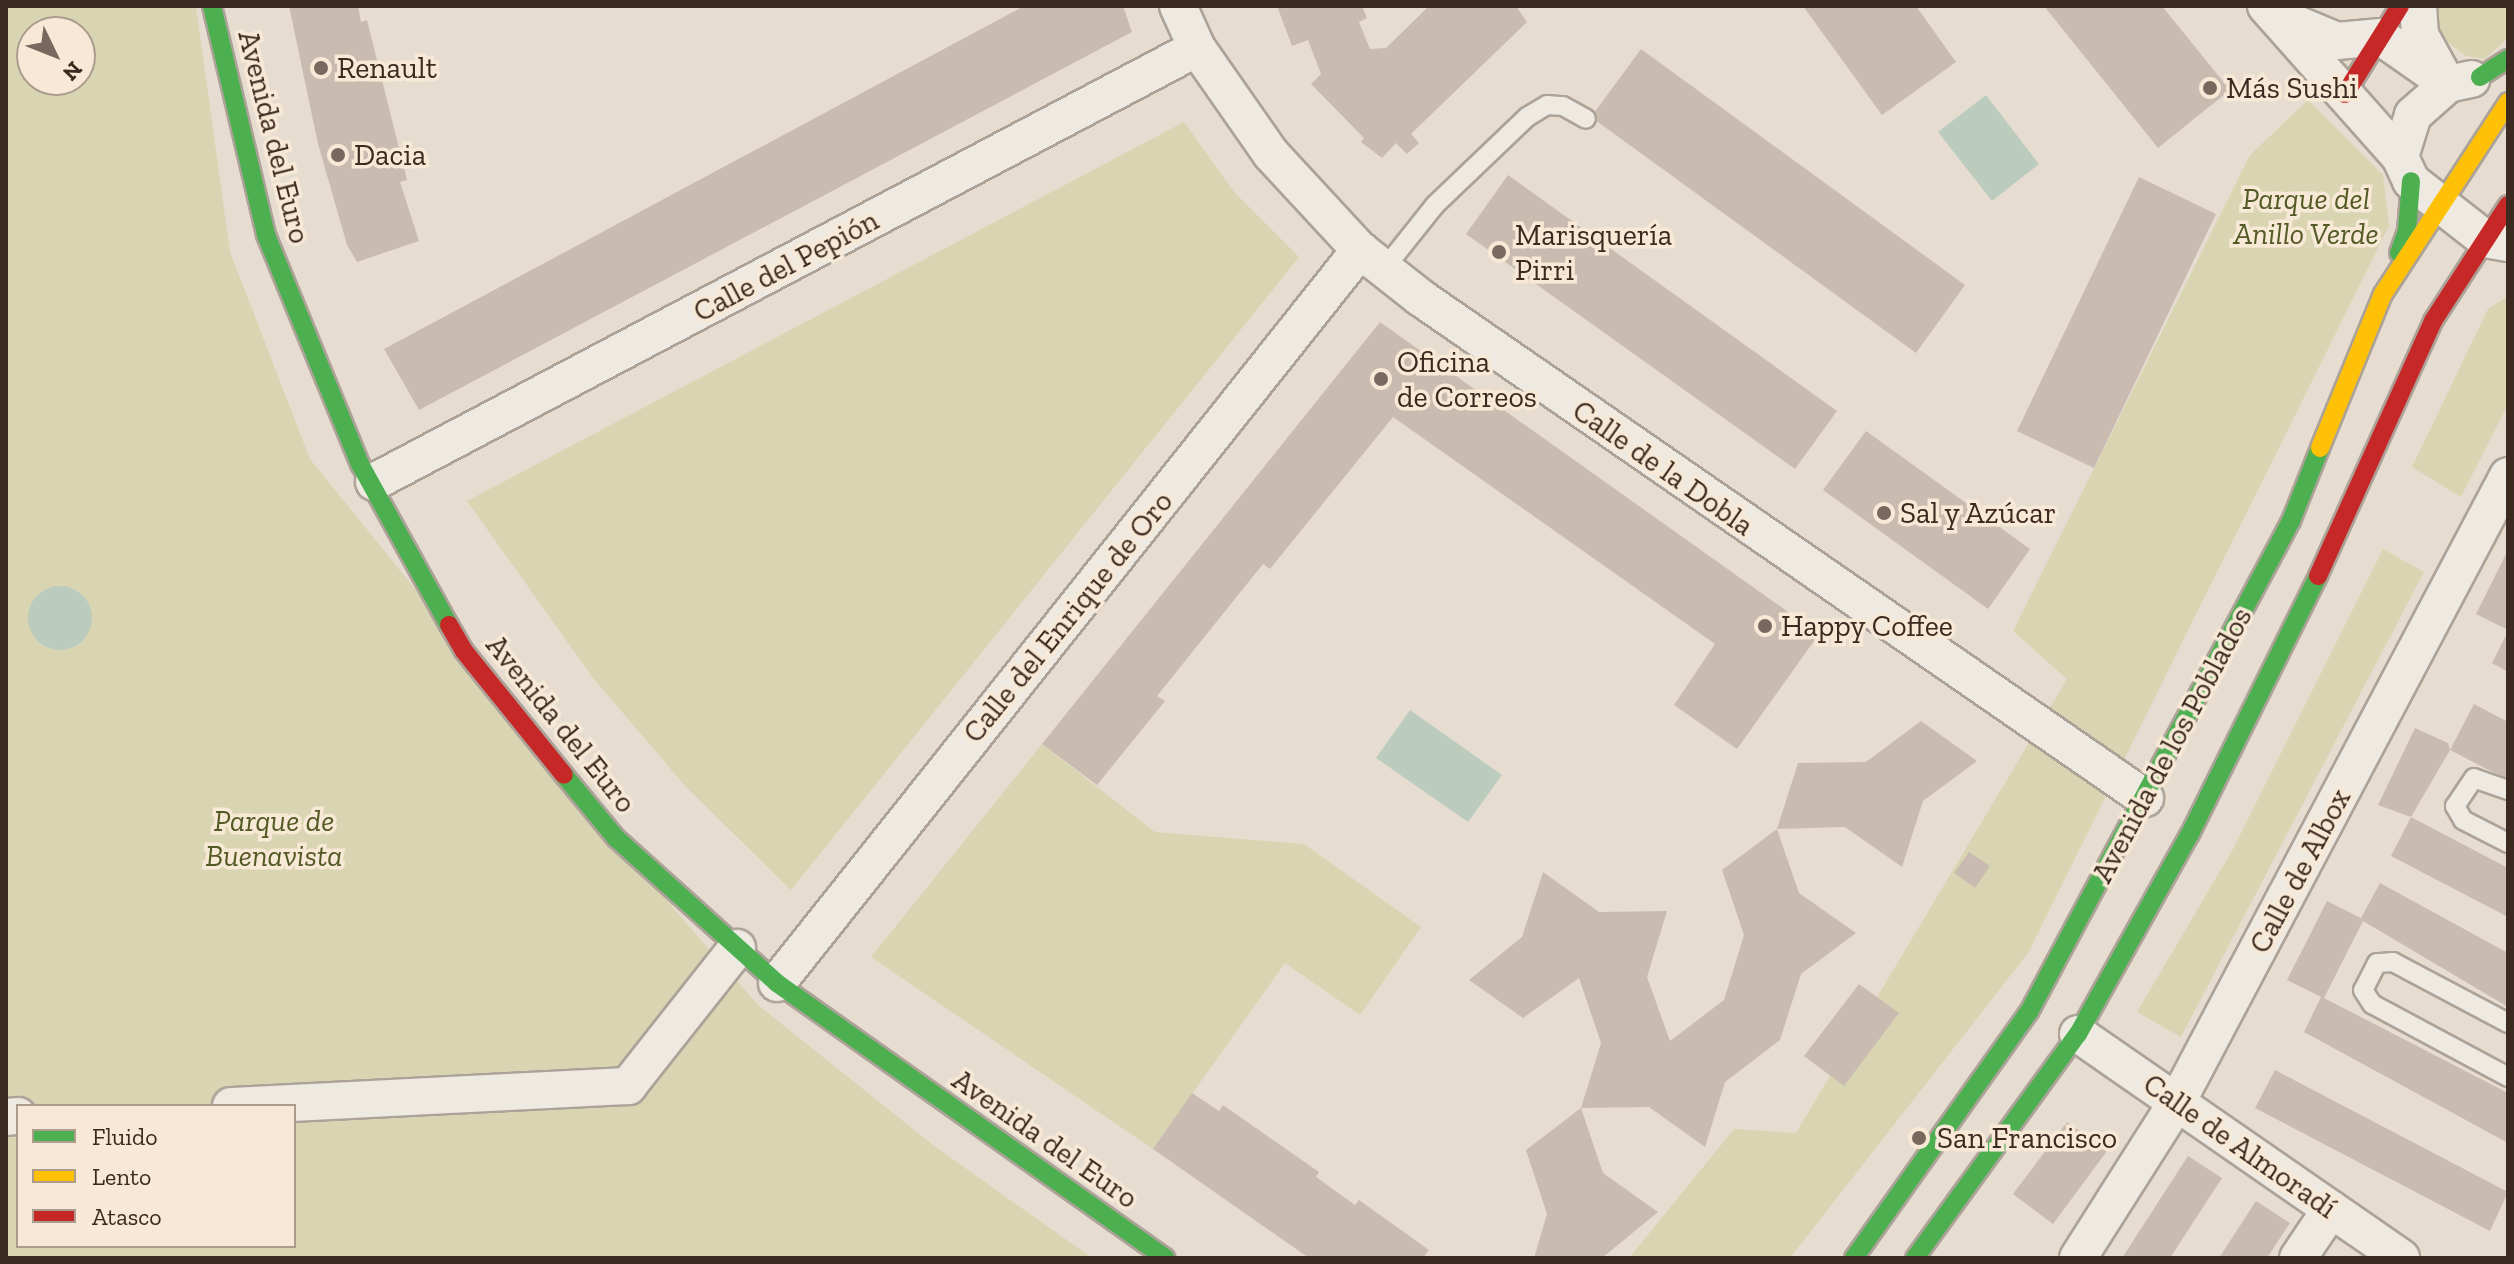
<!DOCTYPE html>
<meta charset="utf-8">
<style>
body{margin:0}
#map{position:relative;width:2514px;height:1264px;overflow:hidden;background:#e6ddd0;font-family:"Zilla Slab",serif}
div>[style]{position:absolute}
.green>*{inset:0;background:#d9d5b2}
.water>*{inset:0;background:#bbccbf}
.round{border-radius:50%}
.building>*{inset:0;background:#cabbb1}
.roads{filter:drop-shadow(2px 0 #aca298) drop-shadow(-2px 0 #aca298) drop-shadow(0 2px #aca298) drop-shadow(0 -2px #aca298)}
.lane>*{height:18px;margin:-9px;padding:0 9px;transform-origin:9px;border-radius:9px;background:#eee9e1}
.street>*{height:36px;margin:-18px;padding:0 18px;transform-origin:18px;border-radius:18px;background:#eee9e1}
.fast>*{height:18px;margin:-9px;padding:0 9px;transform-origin:9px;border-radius:9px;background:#4caf50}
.slow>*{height:18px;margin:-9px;padding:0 9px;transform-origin:9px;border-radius:9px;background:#ffc107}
.jam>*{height:18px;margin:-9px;padding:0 9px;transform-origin:9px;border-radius:9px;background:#c62828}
.dots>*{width:22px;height:22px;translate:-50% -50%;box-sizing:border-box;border:4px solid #f7e9d6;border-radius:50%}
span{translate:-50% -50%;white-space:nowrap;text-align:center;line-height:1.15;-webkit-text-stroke:7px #f7e9d6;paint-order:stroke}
.poi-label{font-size:30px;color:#3c291f}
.left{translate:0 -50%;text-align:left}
.street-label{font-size:30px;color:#3c291f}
.park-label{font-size:30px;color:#535a25;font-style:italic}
.frame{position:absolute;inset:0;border:8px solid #3c291f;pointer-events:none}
.legend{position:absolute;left:16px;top:1104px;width:280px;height:144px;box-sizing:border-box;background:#f7e9d6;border:2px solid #ac9c8d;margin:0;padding:10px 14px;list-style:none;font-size:24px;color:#3c291f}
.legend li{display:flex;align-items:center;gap:16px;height:40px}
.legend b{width:40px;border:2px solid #ac9c8d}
.north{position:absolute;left:16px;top:16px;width:80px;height:80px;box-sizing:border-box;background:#f7e9d6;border:2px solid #ac9c8d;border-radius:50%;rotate:133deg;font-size:22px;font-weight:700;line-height:32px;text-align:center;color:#3c291f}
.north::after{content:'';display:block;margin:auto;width:28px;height:36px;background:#78685d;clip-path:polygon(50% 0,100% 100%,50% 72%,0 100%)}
</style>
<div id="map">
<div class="green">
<i style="clip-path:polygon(evenodd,6px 6px,196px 6px,230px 252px,310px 459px,679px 915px,758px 1005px,933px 1145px,1092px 1258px,6px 1258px,6px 6px,32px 32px,80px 32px,80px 80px,32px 80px,32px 32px,6px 6px,18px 1106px,294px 1106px,294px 1246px,18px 1246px,18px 1106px)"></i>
<i style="clip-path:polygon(2430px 6px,2508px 6px,2508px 38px,2485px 59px,2466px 56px,2442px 38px)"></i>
<i style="clip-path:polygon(2308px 100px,2383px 175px,2389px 226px,2028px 953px,1790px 1258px,1629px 1258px,1734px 1129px,1796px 1133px,2067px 679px,2013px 631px,2250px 155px)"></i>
<i style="clip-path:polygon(1184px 122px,1234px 192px,1299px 257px,791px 890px,686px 787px,593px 678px,467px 501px)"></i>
<i style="clip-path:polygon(2508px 296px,2508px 404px,2461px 497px,2412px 467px,2488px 309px)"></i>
<i style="clip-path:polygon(2383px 549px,2424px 572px,2181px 1037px,2137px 1012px,2232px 851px)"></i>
<i style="clip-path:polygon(1042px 744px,1155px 832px,1304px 844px,1421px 927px,1360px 1015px,1285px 963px,1153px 1149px,871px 957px)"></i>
</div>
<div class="water">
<i style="clip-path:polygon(1986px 95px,2039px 164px,1992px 201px,1938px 132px)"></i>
<i class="round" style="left:28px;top:586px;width:64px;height:64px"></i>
<i style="clip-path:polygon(1410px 710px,1502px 775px,1468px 822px,1376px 758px)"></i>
</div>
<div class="building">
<i style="clip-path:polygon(289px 6px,358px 6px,361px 22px,367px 20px,407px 180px,400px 182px,419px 241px,357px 262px,347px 245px,318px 144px)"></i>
<i style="clip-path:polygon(1024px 6px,1123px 6px,1132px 32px,419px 410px,384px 349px)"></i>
<i style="clip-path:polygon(1277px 6px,1362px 6px,1367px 18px,1359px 22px,1370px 49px,1386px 48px,1429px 6px,1516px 6px,1527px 22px,1411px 134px,1419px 143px,1407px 154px,1396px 143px,1382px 158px,1361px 142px,1364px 138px,1311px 84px,1321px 74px,1308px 40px,1292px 46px)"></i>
<i style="clip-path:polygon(1803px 6px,1916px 6px,1956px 62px,1882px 115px)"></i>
<i style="clip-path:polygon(2044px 6px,2162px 6px,2230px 90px,2158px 148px)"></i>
<i style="clip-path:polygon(1641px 49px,1965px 285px,1916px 353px,1591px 117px)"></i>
<i style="clip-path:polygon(1508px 175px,1837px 411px,1795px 469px,1466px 234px)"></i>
<i style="clip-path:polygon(2139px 177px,2216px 214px,2094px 468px,2017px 431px)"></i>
<i style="clip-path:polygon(1380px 322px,1819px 634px,1737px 749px,1674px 705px,1715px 644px,1393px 417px,1270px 569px,1263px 564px,1157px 696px,1165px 701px,1097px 785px,1042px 744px)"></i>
<i style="clip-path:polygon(1866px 431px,2030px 549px,1988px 609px,1823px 490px)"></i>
<i style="clip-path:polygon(2508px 550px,2508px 630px,2476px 614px)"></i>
<i style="clip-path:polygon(2508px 631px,2508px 672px,2492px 663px)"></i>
<i style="clip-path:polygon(2474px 704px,2508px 722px,2508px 780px,2450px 750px)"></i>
<i style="clip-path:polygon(1921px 721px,1977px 761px,1923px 801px,1902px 867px,1845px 827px,1777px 829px,1798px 763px,1866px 762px)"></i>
<i style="clip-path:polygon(2415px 728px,2448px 743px,2450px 750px,2411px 817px,2378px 805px)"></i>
<i style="clip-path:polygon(2411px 817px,2508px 868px,2508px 917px,2391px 856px)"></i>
<i style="clip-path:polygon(1777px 829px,1799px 893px,1856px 933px,1801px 974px,1780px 1040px,1725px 1082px,1705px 1147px,1649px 1107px,1581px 1108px,1603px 1173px,1658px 1212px,1602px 1258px,1534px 1258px,1547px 1214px,1526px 1150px,1581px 1108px,1601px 1043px,1579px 978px,1523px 1018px,1469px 980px,1522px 937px,1543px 872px,1599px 912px,1667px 911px,1647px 977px,1670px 1041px,1724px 1000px,1744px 935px,1722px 870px)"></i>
<i style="clip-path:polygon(1969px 852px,1990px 866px,1975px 888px,1954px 873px)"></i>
<i style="clip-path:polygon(2380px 883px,2508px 953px,2508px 1007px,2363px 921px,2324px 998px,2508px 1093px,2508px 1143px,2304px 1032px,2321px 997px,2287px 980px,2327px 901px,2361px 918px)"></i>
<i style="clip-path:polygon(1859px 984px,1899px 1013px,1844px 1086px,1804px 1056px)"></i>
<i style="clip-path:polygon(2275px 1070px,2508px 1192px,2490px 1231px,2255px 1108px)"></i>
<i style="clip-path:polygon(1192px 1093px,1219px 1111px,1223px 1105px,1319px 1172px,1316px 1177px,1355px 1205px,1359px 1200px,1429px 1250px,1423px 1258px,1309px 1258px,1153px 1149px)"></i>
<i style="clip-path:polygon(2067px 1122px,2107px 1151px,2053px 1224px,2013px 1194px)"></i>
<i style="clip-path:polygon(2188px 1156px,2222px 1178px,2170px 1258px,2122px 1258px)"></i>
<i style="clip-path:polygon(2256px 1201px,2290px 1223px,2267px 1258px,2219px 1258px)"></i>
</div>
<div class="roads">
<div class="lane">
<i style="left:1384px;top:269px;width:82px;rotate:-51.4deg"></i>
<i style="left:1435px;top:205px;width:127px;rotate:-43.7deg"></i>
<i style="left:1527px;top:117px;width:23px;rotate:-31deg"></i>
<i style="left:1547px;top:105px;width:16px;rotate:4deg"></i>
<i style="left:1563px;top:106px;width:26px;rotate:29deg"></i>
<i style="left:2508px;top:790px;width:36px;rotate:-161deg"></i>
<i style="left:2474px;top:778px;width:34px;rotate:124deg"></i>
<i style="left:2455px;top:806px;width:16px;rotate:60deg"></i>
<i style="left:2463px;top:820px;width:51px;rotate:27.1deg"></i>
<i style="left:2508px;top:1023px;width:130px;rotate:-152.1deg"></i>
<i style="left:2393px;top:962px;width:16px;rotate:176deg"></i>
<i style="left:2377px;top:963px;width:30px;rotate:117deg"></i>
<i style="left:2363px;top:990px;width:17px;rotate:57deg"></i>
<i style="left:2372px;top:1004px;width:154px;rotate:28.2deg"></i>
</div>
<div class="street">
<i style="left:1178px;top:6px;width:46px;rotate:65.7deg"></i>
<i style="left:1197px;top:48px;width:129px;rotate:55.1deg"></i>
<i style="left:1271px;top:154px;width:131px;rotate:47.2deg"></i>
<i style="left:1360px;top:250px;width:78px;rotate:38.2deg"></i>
<i style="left:1421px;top:298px;width:880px;rotate:34.63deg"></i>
<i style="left:2266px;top:6px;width:202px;rotate:48.4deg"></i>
<i style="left:2400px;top:157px;width:26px;rotate:65deg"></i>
<i style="left:2411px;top:181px;width:94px;rotate:38.1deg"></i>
<i style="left:2485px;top:239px;width:23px;rotate:10deg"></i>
<i style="left:2418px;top:6px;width:29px;rotate:86deg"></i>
<i style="left:2420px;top:35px;width:43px;rotate:61.1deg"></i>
<i style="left:2287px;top:20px;width:54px;rotate:22.8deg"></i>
<i style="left:2337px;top:41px;width:44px;rotate:-5.2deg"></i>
<i style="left:2381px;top:37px;width:82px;rotate:35deg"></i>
<i style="left:2400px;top:157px;width:44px;rotate:-72.8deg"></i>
<i style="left:2413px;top:115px;width:47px;rotate:-41.5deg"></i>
<i style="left:2448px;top:84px;width:24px;rotate:-12deg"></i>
<i style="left:374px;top:482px;width:930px;rotate:-27.8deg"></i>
<i style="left:777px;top:983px;width:937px;rotate:-51.5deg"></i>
<i style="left:2078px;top:1034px;width:393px;rotate:34.7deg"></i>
<i style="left:231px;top:1106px;width:398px;rotate:-2.9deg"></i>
<i style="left:628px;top:1086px;width:176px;rotate:-51.7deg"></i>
<i style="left:6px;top:1117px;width:12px;rotate:-5deg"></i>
<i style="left:2078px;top:1258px;width:185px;rotate:-57.6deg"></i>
<i style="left:2177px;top:1102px;width:708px;rotate:-62.13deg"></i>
<i style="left:2298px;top:1258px;width:59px;rotate:-56deg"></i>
</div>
<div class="fast">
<i style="left:212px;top:6px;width:235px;rotate:76.7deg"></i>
<i style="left:266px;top:235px;width:248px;rotate:67.7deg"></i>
<i style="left:360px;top:464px;width:184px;rotate:61.1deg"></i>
<i style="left:2480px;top:77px;width:33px;rotate:-33deg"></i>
<i style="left:2399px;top:253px;width:23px;rotate:-70deg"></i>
<i style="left:2407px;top:231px;width:50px;rotate:-85.4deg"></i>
<i style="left:564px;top:775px;width:82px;rotate:50.5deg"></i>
<i style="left:616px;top:838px;width:217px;rotate:42deg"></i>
<i style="left:777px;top:983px;width:476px;rotate:35.3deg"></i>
<i style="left:1854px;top:1258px;width:302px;rotate:-54.6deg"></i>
<i style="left:2029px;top:1012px;width:557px;rotate:-61.92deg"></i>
<i style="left:2291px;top:521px;width:79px;rotate:-68.3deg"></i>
<i style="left:1915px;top:1258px;width:277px;rotate:-54deg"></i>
<i style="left:2078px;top:1034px;width:229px;rotate:-60.8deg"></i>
<i style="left:2190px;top:834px;width:288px;rotate:-63.6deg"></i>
</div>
<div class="slow">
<i style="left:2320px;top:448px;width:166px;rotate:-67.8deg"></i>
<i style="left:2383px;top:294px;width:229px;rotate:-56.9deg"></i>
</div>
<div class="jam">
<i style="left:2345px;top:94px;width:104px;rotate:-58deg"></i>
<i style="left:2318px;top:576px;width:280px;rotate:-65.7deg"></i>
<i style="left:2433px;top:321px;width:138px;rotate:-57.1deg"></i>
<i style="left:449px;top:625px;width:30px;rotate:60deg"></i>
<i style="left:464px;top:651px;width:159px;rotate:51.1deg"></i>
</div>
</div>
<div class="dots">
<i style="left:321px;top:68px;background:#78685d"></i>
<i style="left:2210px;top:88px;background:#78685d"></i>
<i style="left:338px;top:155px;background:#78685d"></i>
<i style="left:1499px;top:252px;background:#78685d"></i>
<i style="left:1381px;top:379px;background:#78685d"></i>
<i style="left:1884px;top:513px;background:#78685d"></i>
<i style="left:1765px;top:626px;background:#78685d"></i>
<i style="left:1919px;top:1138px;background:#78685d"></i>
</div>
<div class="poi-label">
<span class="left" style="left:337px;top:68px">Renault</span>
<span class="left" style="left:2226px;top:88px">Más Sushi</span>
<span class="left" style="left:354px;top:155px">Dacia</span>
<span class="left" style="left:1515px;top:252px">Marisquería<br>Pirri</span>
<span class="left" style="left:1397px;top:379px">Oficina<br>de Correos</span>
<span class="left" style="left:1900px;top:513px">Sal y Azúcar</span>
<span class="left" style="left:1781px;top:626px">Happy Coffee</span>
<span class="left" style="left:1937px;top:1138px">San Francisco</span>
</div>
<div class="street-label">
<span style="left:274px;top:137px;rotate:76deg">Avenida del Euro</span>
<span style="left:786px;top:266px;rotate:-28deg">Calle del Pepión</span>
<span style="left:1663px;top:468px;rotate:35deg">Calle de la Dobla</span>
<span style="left:1068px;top:617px;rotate:-51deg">Calle del Enrique de Oro</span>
<span style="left:561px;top:724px;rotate:51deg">Avenida del Euro</span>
<span style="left:2172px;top:745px;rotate:-62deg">Avenida de los Poblados</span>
<span style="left:2300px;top:871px;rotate:-62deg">Calle de Albox</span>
<span style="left:1045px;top:1139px;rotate:35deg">Avenida del Euro</span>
<span style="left:2240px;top:1146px;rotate:35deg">Calle de Almoradí</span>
</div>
<div class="park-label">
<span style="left:2306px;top:216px">Parque del<br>Anillo Verde</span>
<span style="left:274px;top:838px">Parque de<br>Buenavista</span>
</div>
<div class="frame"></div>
<ul class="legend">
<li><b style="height:10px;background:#4caf50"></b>Fluido</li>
<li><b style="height:10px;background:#ffc107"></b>Lento</li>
<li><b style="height:10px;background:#c62828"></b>Atasco</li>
</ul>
<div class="north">N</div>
</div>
